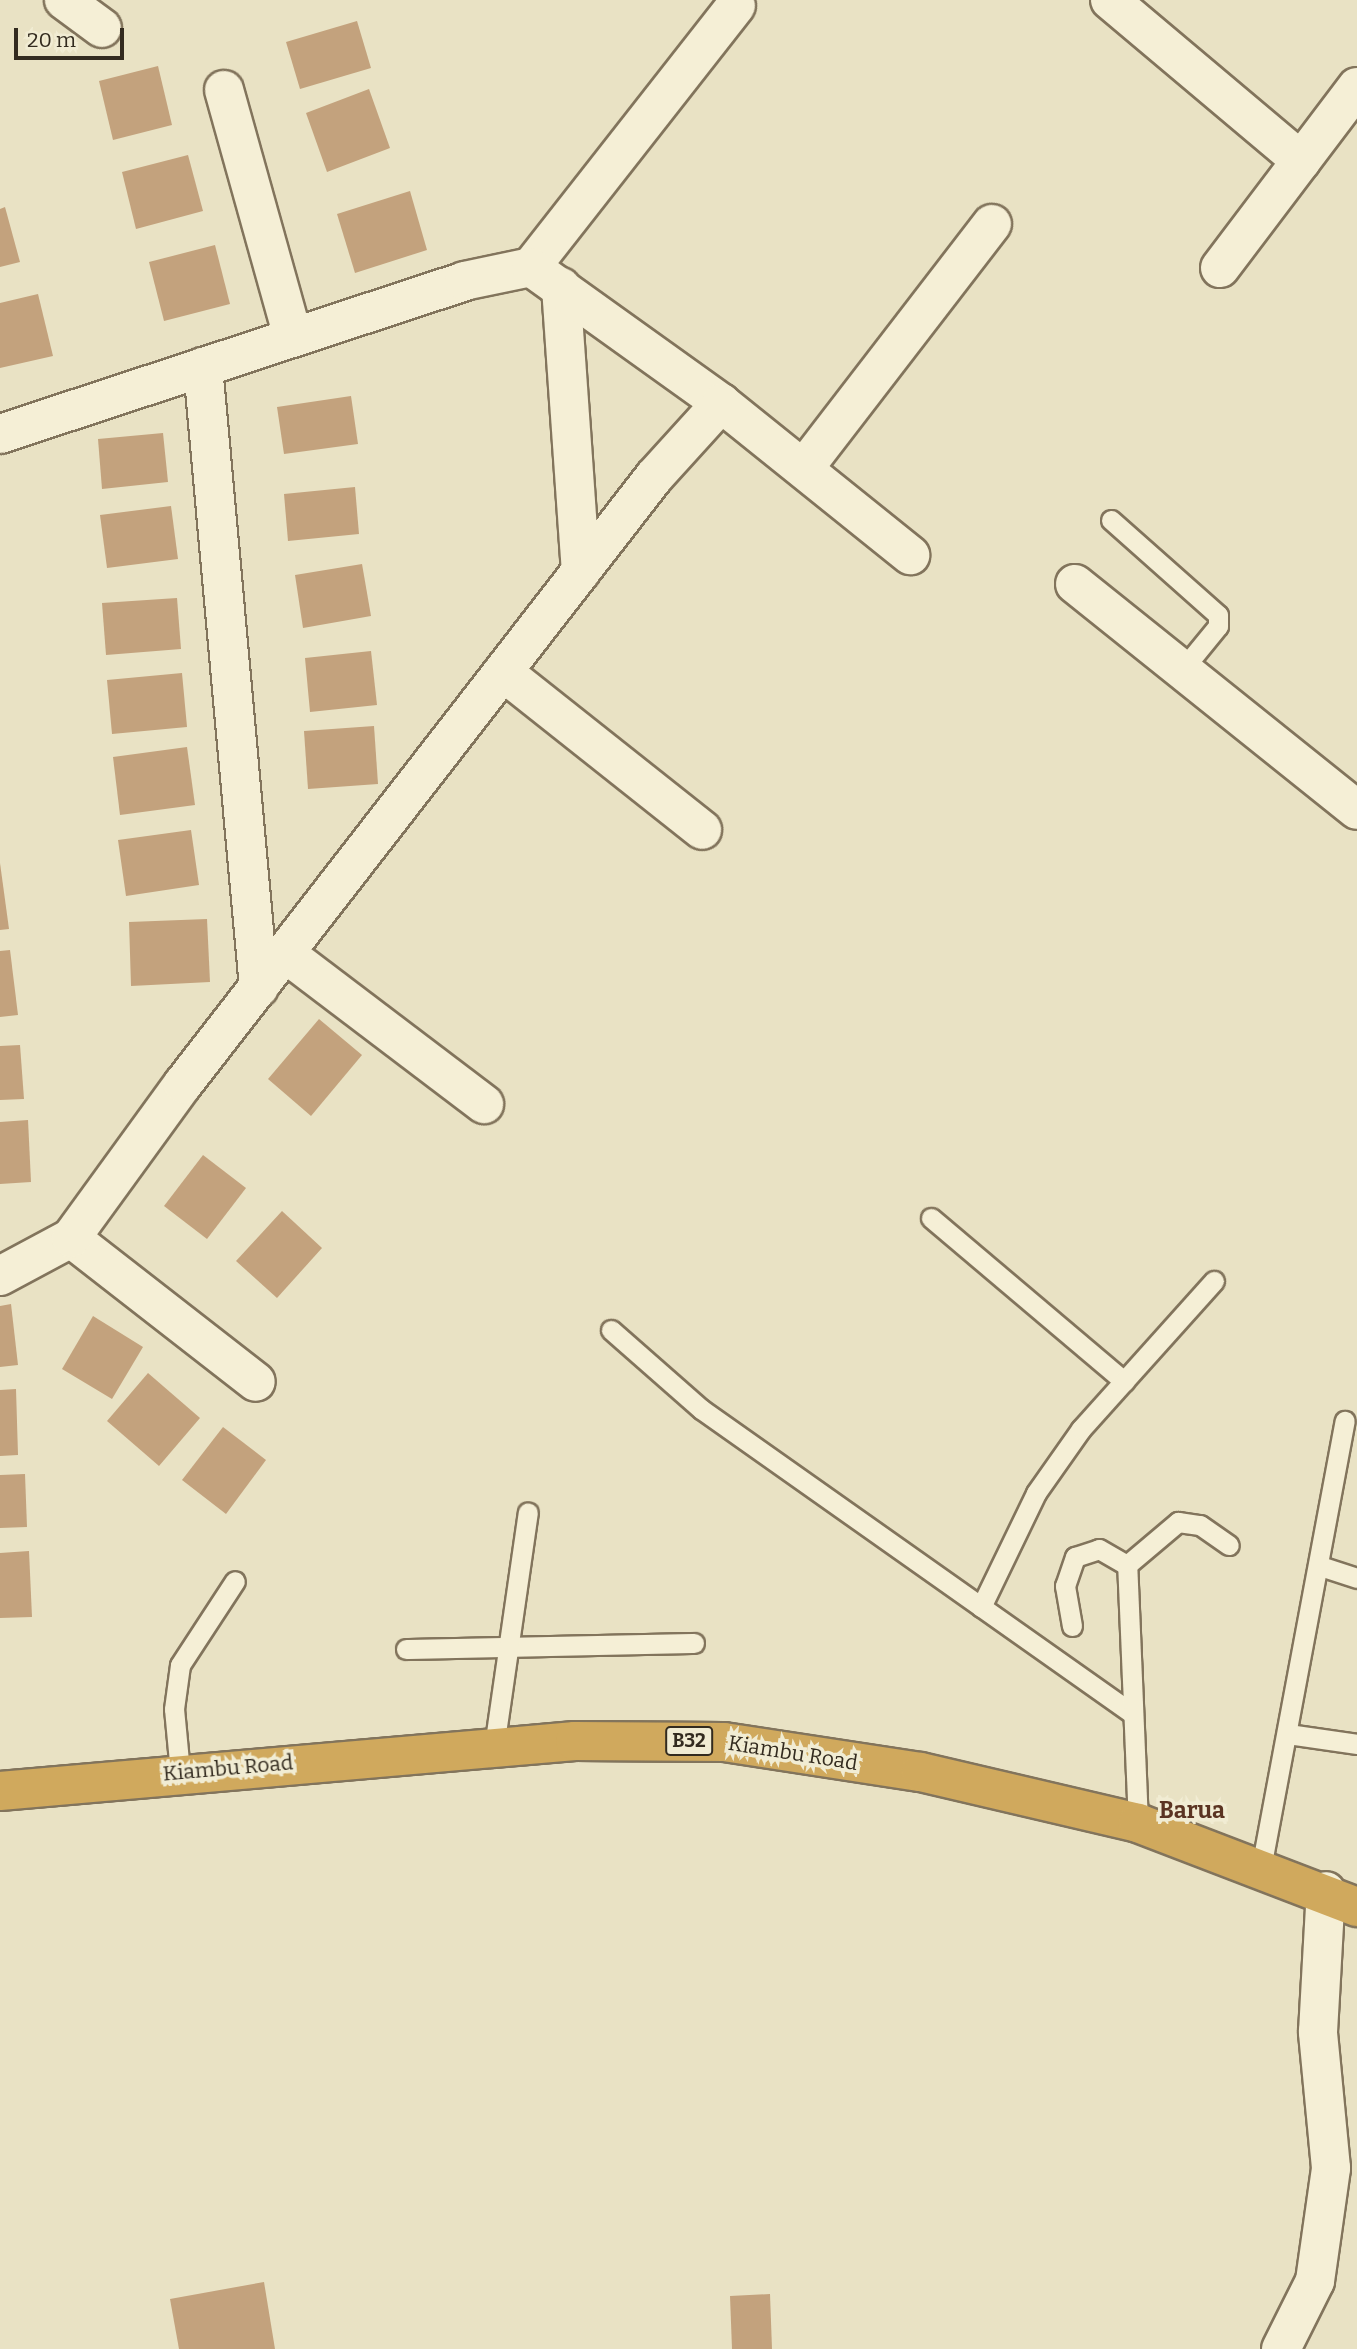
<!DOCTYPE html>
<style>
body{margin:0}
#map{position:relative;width:1357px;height:2349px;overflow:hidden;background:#e9e2c4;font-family:Bitter,serif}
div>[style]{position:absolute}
.building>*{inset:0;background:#c3a27d}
.roads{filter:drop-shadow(2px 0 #82745c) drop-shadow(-2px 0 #82745c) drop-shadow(0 2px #82745c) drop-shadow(0 -2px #82745c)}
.lane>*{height:19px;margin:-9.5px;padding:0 9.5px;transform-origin:9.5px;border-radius:9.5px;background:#f5efd6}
.street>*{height:38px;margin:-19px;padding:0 19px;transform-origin:19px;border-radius:19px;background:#f5efd6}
.highway>*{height:38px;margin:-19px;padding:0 19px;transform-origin:19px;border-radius:19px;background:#d0a95d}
span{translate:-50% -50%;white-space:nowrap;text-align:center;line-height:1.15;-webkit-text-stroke:7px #f1ecd3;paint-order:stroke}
.shield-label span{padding:2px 5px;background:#f1ecd3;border:2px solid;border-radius:5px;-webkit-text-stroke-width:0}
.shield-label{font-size:19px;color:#332b1f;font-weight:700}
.street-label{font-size:21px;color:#332b1f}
.neighbourhood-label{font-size:23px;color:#5b3422;font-weight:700}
.scale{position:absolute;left:14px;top:28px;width:110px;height:32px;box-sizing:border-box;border:4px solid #332b1f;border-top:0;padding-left:9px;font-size:21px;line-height:24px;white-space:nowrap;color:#332b1f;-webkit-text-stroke:5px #f1ecd3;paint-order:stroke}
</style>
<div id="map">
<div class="building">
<i style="clip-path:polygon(357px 21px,371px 68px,300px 89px,286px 42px)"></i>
<i style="clip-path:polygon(158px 66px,172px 125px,113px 140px,99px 81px)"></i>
<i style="clip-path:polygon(369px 89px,390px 148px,327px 172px,306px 113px)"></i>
<i style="clip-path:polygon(188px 155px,203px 211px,136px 229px,122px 172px)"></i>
<i style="clip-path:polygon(410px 191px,427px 250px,355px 273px,337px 214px)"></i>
<i style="clip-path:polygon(5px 207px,20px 262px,0 267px,0 209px)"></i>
<i style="clip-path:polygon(215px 245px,230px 304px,164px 321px,149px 262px)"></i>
<i style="clip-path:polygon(38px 294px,53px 356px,0 368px,0 303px)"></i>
<i style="clip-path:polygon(351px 396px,358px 444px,284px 454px,277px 407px)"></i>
<i style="clip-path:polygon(163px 433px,168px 482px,102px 489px,98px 439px)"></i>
<i style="clip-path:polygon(355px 487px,359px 534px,288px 541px,284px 494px)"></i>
<i style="clip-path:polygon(171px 506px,178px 559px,107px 568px,100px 515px)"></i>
<i style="clip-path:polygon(362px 564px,371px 616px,303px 628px,295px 575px)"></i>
<i style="clip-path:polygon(177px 598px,181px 649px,106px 655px,102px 603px)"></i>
<i style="clip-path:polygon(371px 651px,377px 705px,310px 712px,305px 658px)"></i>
<i style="clip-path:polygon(182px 673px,187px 727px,112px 734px,107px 680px)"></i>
<i style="clip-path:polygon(374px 726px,378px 784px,308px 789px,304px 731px)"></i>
<i style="clip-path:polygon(187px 747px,195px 805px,120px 815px,113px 757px)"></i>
<i style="clip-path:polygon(191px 830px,199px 885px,126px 896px,118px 840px)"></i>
<i style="clip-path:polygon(0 863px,9px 929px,0 930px)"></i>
<i style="clip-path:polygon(207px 919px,210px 982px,131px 986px,129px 922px)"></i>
<i style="clip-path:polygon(10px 950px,18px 1015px,0 1017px,0 951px)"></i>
<i style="clip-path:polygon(319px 1019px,362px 1055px,311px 1116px,268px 1079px)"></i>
<i style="clip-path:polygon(20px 1045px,24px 1099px,0 1100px,0 1046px)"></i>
<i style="clip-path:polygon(28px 1120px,31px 1182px,0 1184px,0 1122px)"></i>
<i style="clip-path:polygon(203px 1155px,246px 1188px,207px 1239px,164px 1206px)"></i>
<i style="clip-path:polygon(282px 1211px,322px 1248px,277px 1298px,236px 1261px)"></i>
<i style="clip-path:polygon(11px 1304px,18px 1365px,0 1367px,0 1306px)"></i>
<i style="clip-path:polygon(93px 1316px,143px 1347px,112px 1399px,62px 1369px)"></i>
<i style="clip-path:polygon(148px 1373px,200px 1418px,159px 1466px,107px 1421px)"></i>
<i style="clip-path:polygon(16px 1389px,18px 1455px,0 1456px,0 1390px)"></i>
<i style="clip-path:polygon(223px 1427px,266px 1460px,226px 1514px,182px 1480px)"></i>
<i style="clip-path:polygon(25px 1474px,27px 1527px,0 1528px,0 1475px)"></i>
<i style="clip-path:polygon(29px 1551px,32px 1617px,0 1618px,0 1553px)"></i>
<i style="clip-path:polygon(264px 2282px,275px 2349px,179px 2349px,170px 2299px)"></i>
<i style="clip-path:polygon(770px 2294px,772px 2349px,732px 2349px,730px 2296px)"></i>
</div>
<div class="roads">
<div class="lane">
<i style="left:1111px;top:520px;width:143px;rotate:41.6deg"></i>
<i style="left:1218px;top:615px;width:11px;rotate:90deg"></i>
<i style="left:1218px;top:626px;width:57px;rotate:129.3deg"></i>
<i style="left:931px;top:1218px;width:253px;rotate:40.2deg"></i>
<i style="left:611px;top:1330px;width:120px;rotate:41.3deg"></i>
<i style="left:701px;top:1409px;width:525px;rotate:35.23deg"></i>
<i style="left:1323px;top:1567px;width:36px;rotate:18deg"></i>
<i style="left:981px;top:1607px;width:127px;rotate:-64.2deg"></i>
<i style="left:1036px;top:1493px;width:78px;rotate:-54.9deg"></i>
<i style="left:1081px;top:1429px;width:199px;rotate:-48.1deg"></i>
<i style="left:1072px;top:1626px;width:41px;rotate:-99.9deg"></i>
<i style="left:1065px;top:1586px;width:31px;rotate:-71deg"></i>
<i style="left:1075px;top:1557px;width:25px;rotate:-18deg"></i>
<i style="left:1099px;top:1549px;width:32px;rotate:30deg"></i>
<i style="left:406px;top:1649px;width:288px;rotate:-1.2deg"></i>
<i style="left:1288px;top:1734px;width:70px;rotate:8.2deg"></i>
<i style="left:494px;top:1747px;width:237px;rotate:-81.8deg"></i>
<i style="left:180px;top:1772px;width:63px;rotate:-95.4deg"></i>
<i style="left:174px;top:1709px;width:44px;rotate:-82.2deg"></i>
<i style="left:180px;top:1665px;width:100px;rotate:-56.8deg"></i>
<i style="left:1138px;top:1823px;width:258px;rotate:-92.4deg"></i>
<i style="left:1127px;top:1565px;width:67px;rotate:-40.1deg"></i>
<i style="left:1178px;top:1522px;width:22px;rotate:8deg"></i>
<i style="left:1200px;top:1525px;width:35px;rotate:35deg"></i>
<i style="left:1261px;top:1868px;width:455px;rotate:-79.4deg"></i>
</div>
<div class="street">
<i style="left:64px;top:0;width:47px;rotate:36.4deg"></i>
<i style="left:1110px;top:0;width:250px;rotate:40.1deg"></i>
<i style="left:224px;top:90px;width:256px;rotate:74.4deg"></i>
<i style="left:531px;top:267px;width:332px;rotate:-51.9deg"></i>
<i style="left:1220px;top:268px;width:227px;rotate:-52.9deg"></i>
<i style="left:561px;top:287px;width:285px;rotate:86deg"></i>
<i style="left:203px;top:367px;width:623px;rotate:84.84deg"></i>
<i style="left:0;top:434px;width:489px;rotate:-18.2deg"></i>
<i style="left:464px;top:281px;width:68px;rotate:-11.8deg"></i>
<i style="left:531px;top:267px;width:234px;rotate:35.6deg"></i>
<i style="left:804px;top:468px;width:308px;rotate:-52.4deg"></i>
<i style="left:1075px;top:584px;width:361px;rotate:38.7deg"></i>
<i style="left:503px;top:672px;width:254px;rotate:38.4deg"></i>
<i style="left:285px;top:953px;width:250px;rotate:37.2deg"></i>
<i style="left:71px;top:1238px;width:234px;rotate:37.9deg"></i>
<i style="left:0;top:1276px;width:81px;rotate:-28.2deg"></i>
<i style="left:71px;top:1238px;width:190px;rotate:-54deg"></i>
<i style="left:183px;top:1084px;width:768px;rotate:-52.19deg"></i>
<i style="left:654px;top:477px;width:100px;rotate:-47.8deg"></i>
<i style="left:721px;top:403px;width:243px;rotate:38.8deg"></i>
<i style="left:1281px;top:2349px;width:76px;rotate:-63.4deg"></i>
<i style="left:1315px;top:2281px;width:114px;rotate:-81.9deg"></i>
<i style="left:1331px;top:2168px;width:137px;rotate:-95.5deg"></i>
<i style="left:1318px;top:2032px;width:141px;rotate:-86.8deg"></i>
</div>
<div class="highway">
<i style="left:0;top:1791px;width:577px;rotate:-4.97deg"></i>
<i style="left:575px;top:1741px;width:149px;rotate:0.4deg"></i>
<i style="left:724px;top:1742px;width:199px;rotate:8.7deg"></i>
<i style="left:921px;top:1772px;width:223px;rotate:13.2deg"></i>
<i style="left:1138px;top:1823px;width:235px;rotate:21deg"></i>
</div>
</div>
<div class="shield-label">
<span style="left:689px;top:1741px">B32</span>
</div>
<div class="street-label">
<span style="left:793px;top:1753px;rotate:9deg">Kiambu Road</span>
<span style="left:228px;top:1768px;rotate:-5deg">Kiambu Road</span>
</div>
<div class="neighbourhood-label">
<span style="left:1192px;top:1810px">Barua</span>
</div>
<div class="scale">20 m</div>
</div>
